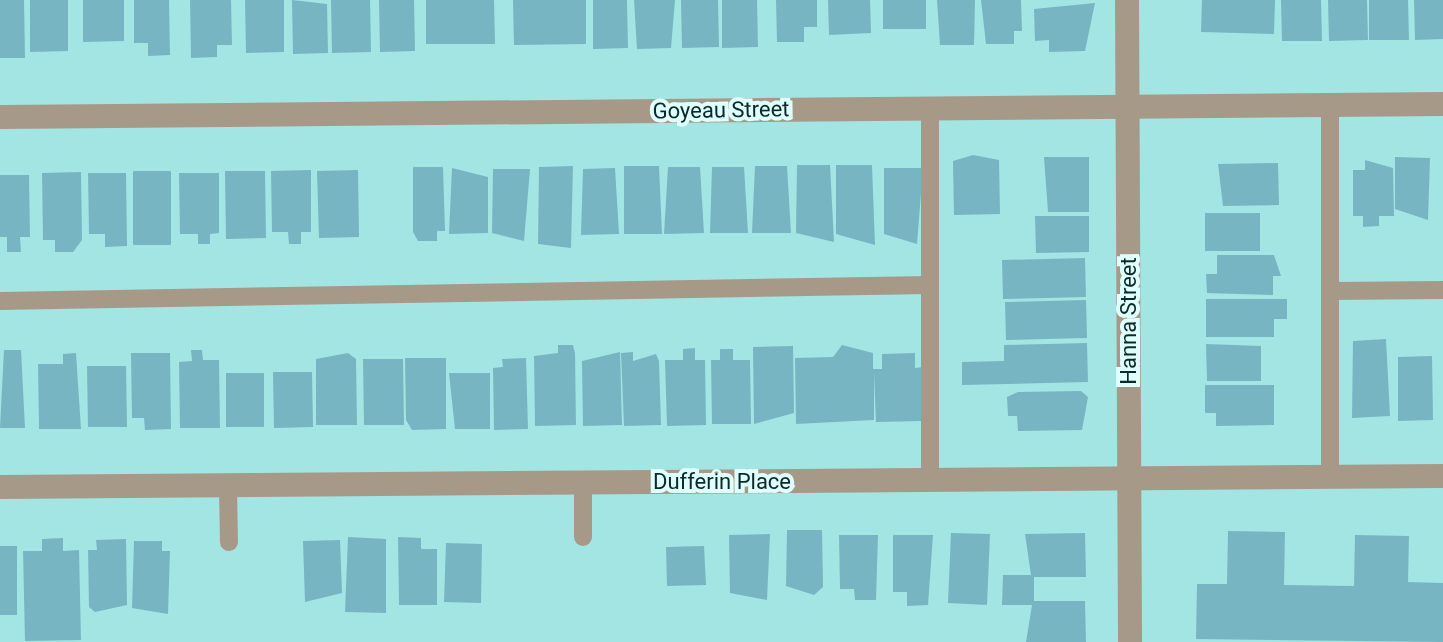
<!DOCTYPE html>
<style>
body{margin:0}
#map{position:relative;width:1443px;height:642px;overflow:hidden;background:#a3e5e3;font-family:Roboto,sans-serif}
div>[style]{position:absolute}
.building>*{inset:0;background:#78b5c3}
.lane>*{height:18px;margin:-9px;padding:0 9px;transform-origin:9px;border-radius:9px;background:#a79988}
.street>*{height:24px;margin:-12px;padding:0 12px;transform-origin:12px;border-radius:12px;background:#a79988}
span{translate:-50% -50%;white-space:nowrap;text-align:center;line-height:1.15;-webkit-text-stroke:8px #dffffe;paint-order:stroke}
.street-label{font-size:22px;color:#0d2828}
</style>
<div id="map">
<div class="building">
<i style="clip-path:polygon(0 0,24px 0,25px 58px,0 58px)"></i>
<i style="clip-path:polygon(30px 0,68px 0,68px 51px,30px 52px)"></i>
<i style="clip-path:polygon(83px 0,124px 0,124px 41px,83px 42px)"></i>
<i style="clip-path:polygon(134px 0,169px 0,170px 55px,148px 56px,148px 43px,134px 43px)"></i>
<i style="clip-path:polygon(190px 0,231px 0,232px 45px,217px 45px,217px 57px,191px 58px)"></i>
<i style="clip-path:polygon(245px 0,284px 0,284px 52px,246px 53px)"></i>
<i style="clip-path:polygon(292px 0,327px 4px,328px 53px,293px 54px)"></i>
<i style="clip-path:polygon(331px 0,370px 0,371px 52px,332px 53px)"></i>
<i style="clip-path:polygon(379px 0,414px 0,415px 51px,380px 52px)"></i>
<i style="clip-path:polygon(426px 0,494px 0,495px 44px,426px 44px)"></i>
<i style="clip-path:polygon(513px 0,586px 0,586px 44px,514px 45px)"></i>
<i style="clip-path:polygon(593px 0,627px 0,628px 48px,593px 49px)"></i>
<i style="clip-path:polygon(634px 0,675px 0,671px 48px,637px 49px)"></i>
<i style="clip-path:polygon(681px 0,718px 0,719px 47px,682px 48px)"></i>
<i style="clip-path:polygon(722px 0,757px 0,758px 47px,722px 48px)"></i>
<i style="clip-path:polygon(776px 0,817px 0,817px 27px,804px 27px,804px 42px,777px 42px)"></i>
<i style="clip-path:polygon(828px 0,870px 0,871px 33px,829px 35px)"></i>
<i style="clip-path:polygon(883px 0,926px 0,926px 29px,883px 29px)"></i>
<i style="clip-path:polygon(937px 0,975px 0,974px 45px,940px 45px)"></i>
<i style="clip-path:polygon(981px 0,1021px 0,1022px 31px,1014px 31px,1014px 44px,986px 44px)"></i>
<i style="clip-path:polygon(1202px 0,1275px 0,1274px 34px,1201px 32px)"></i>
<i style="clip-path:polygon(1281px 0,1321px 0,1322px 41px,1282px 41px)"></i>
<i style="clip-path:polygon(1328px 0,1367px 0,1368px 40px,1329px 41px)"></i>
<i style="clip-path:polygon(1369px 0,1408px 0,1409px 40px,1369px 40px)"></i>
<i style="clip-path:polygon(1414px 0,1443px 0,1443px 39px,1415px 40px)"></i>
<i style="clip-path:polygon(1095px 3px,1085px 51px,1049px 52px,1049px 40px,1035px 41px,1034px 9px)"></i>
<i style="clip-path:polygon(973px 155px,999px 160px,1000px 214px,954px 215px,953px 161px)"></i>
<i style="clip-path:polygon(1044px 157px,1089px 157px,1089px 212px,1048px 212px)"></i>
<i style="clip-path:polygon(1395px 157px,1430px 158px,1428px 220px,1395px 209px)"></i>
<i style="clip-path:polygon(1365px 160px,1393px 168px,1394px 216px,1379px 216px,1379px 226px,1363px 227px,1363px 216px,1353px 216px,1353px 170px,1365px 170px)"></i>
<i style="clip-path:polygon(1278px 163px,1279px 205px,1223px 206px,1218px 164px)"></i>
<i style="clip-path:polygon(797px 165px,830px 165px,834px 242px,796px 233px)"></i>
<i style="clip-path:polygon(836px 165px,872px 165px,875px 245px,836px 234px)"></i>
<i style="clip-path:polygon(573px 166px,571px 248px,538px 244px,539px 167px)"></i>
<i style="clip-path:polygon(624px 166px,659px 166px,662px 234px,624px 234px)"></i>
<i style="clip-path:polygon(755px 166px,787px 166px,791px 233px,752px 233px)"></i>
<i style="clip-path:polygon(413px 167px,443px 167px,445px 231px,437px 231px,437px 241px,418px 241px,413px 232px)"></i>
<i style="clip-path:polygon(668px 167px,700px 167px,704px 233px,664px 234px)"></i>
<i style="clip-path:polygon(712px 167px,744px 167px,748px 233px,710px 233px)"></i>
<i style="clip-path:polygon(452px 168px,488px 177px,488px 233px,449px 234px)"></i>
<i style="clip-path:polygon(615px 168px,619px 234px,581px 235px,583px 169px)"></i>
<i style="clip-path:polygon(884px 168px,923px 168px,917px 244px,884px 234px)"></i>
<i style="clip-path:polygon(493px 169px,530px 169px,524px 241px,492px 233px)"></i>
<i style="clip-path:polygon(311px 170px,311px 232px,301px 232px,301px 244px,289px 244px,288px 232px,272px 232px,271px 171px)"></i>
<i style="clip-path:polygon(358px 170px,359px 237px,319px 238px,317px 171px)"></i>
<i style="clip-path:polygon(133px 171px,171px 171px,171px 245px,133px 245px)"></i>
<i style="clip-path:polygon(225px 171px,265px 171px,266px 238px,226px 239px)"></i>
<i style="clip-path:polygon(81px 172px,82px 240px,73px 252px,55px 252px,55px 240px,43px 240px,42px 173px)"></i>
<i style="clip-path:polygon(88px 173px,126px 173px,127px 246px,105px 247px,105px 234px,89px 234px)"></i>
<i style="clip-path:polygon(179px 173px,219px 173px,219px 233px,210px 234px,210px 244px,198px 244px,198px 234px,180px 234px)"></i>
<i style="clip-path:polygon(0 175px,29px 175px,30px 237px,20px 237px,21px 252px,7px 252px,7px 237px,0 237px)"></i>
<i style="clip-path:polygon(1205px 213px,1260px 213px,1260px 251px,1205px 251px)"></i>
<i style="clip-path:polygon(1035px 216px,1089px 216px,1089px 252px,1036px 253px)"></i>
<i style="clip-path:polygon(1217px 255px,1274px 255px,1281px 276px,1273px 276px,1273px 295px,1207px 293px,1206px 274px,1217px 274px)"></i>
<i style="clip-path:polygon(1085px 258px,1086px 297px,1003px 299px,1002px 260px)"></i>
<i style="clip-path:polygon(1206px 299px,1287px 299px,1287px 319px,1274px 319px,1274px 337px,1206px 337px)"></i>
<i style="clip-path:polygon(1086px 300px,1087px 338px,1006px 340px,1005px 302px)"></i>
<i style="clip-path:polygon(1386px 339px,1390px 416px,1352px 418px,1353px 341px)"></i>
<i style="clip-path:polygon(1087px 343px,1088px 382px,962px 385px,962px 362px,1004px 361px,1004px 345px)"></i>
<i style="clip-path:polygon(1206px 344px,1261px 346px,1261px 381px,1207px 381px)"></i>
<i style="clip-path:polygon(558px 345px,573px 345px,575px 353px,576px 425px,535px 426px,534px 356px,558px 353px)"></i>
<i style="clip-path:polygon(842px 345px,873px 353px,873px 369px,882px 369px,882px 354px,915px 353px,915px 368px,923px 367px,922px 421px,876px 422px,874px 372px,874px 420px,796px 424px,795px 358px,833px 357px)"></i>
<i style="clip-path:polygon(793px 346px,794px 413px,754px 424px,753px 347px)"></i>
<i style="clip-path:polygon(695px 348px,695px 360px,705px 360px,706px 425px,667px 426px,665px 360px,683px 360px,683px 349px)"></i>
<i style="clip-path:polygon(720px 349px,733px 349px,733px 360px,750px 360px,751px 424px,712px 424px,711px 360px,720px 360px)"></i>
<i style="clip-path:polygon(4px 350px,21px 350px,25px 428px,0 428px)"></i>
<i style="clip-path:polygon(191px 350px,202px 350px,203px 360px,219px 360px,220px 428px,180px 428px,179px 362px,192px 361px)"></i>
<i style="clip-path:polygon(620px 352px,622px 425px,583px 426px,582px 361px)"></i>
<i style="clip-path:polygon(633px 352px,633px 361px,656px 354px,659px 361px,661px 425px,624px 426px,621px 353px)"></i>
<i style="clip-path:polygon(76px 353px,81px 429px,39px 429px,38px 364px,63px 364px,63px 354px)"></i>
<i style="clip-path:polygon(131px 353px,170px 353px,171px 429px,145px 430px,144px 418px,132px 418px)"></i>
<i style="clip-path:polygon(348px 353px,356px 359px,357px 425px,316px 425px,316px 359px)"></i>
<i style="clip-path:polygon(1432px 356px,1433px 420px,1398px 421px,1398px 357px)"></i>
<i style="clip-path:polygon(405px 358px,446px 358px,446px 429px,412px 430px,406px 420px)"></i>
<i style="clip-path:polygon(526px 358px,528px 429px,494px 430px,493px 368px,503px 367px,502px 359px)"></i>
<i style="clip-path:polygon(363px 359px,403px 359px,404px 425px,364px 425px)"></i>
<i style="clip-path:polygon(87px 366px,126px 366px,127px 427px,88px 427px)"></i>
<i style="clip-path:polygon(273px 372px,312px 372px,313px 427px,274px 428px)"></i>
<i style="clip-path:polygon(226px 373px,264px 373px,264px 427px,226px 427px)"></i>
<i style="clip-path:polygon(449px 373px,490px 373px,490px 429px,455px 429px)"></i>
<i style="clip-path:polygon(1205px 385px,1274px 385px,1274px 425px,1216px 426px,1216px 413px,1205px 413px)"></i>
<i style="clip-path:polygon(1081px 391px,1088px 397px,1082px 430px,1018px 431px,1017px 416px,1008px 416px,1007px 397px,1018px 392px)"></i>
<i style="clip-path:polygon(787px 530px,822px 530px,823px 587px,814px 595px,786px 586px)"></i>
<i style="clip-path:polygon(1228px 531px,1285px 532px,1284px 585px,1354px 586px,1355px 535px,1409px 536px,1408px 582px,1443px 583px,1443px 642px,1196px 639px,1197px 584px,1227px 584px)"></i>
<i style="clip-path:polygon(951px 533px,990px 534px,987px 605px,948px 603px)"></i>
<i style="clip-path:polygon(1085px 533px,1086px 577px,1034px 577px,1034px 601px,1085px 601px,1086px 642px,1026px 642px,1032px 605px,1002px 605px,1003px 575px,1031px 575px,1025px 534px)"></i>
<i style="clip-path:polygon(770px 534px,767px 600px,730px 593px,729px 535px)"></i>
<i style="clip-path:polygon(839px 535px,878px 535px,876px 600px,855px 600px,854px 589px,840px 589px)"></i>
<i style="clip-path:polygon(893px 535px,933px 535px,928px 605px,907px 606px,907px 592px,893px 592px)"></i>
<i style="clip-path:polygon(348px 537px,386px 539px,386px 613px,345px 612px)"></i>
<i style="clip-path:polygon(398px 537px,421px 538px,421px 549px,437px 549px,437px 605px,399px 605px)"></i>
<i style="clip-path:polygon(63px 538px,63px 551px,79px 550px,81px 640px,25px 641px,23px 551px,42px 551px,42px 539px)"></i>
<i style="clip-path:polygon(126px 539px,127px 605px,95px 612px,89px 607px,88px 550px,97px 550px,96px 540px)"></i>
<i style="clip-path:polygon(340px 540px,342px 593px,305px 602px,303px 541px)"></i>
<i style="clip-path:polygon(134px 541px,162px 541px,162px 551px,170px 551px,168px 614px,132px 608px)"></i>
<i style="clip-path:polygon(446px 543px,482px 544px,481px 603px,444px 602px)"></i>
<i style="clip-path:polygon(0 546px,17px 546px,17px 615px,0 615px)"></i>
<i style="clip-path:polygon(704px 546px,706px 585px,667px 586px,666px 547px)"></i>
</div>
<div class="lane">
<i style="left:930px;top:108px;width:372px;rotate:90deg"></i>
<i style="left:1330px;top:291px;width:113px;rotate:-0.5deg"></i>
<i style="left:0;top:301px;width:930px;rotate:-0.99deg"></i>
<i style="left:1330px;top:477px;width:373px;rotate:-90deg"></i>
<i style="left:583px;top:483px;width:54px;rotate:90deg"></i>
<i style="left:228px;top:486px;width:56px;rotate:89deg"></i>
</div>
<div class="street">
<i style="left:1127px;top:0;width:642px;rotate:89.73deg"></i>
<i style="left:0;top:117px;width:1443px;rotate:-0.52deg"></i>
<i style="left:0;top:487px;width:1443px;rotate:-0.44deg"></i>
</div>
<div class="street-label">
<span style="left:721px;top:110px;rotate:-1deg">Goyeau Street</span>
<span style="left:1129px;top:321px;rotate:-90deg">Hanna Street</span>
<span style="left:722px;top:482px">Dufferin Place</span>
</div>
</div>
